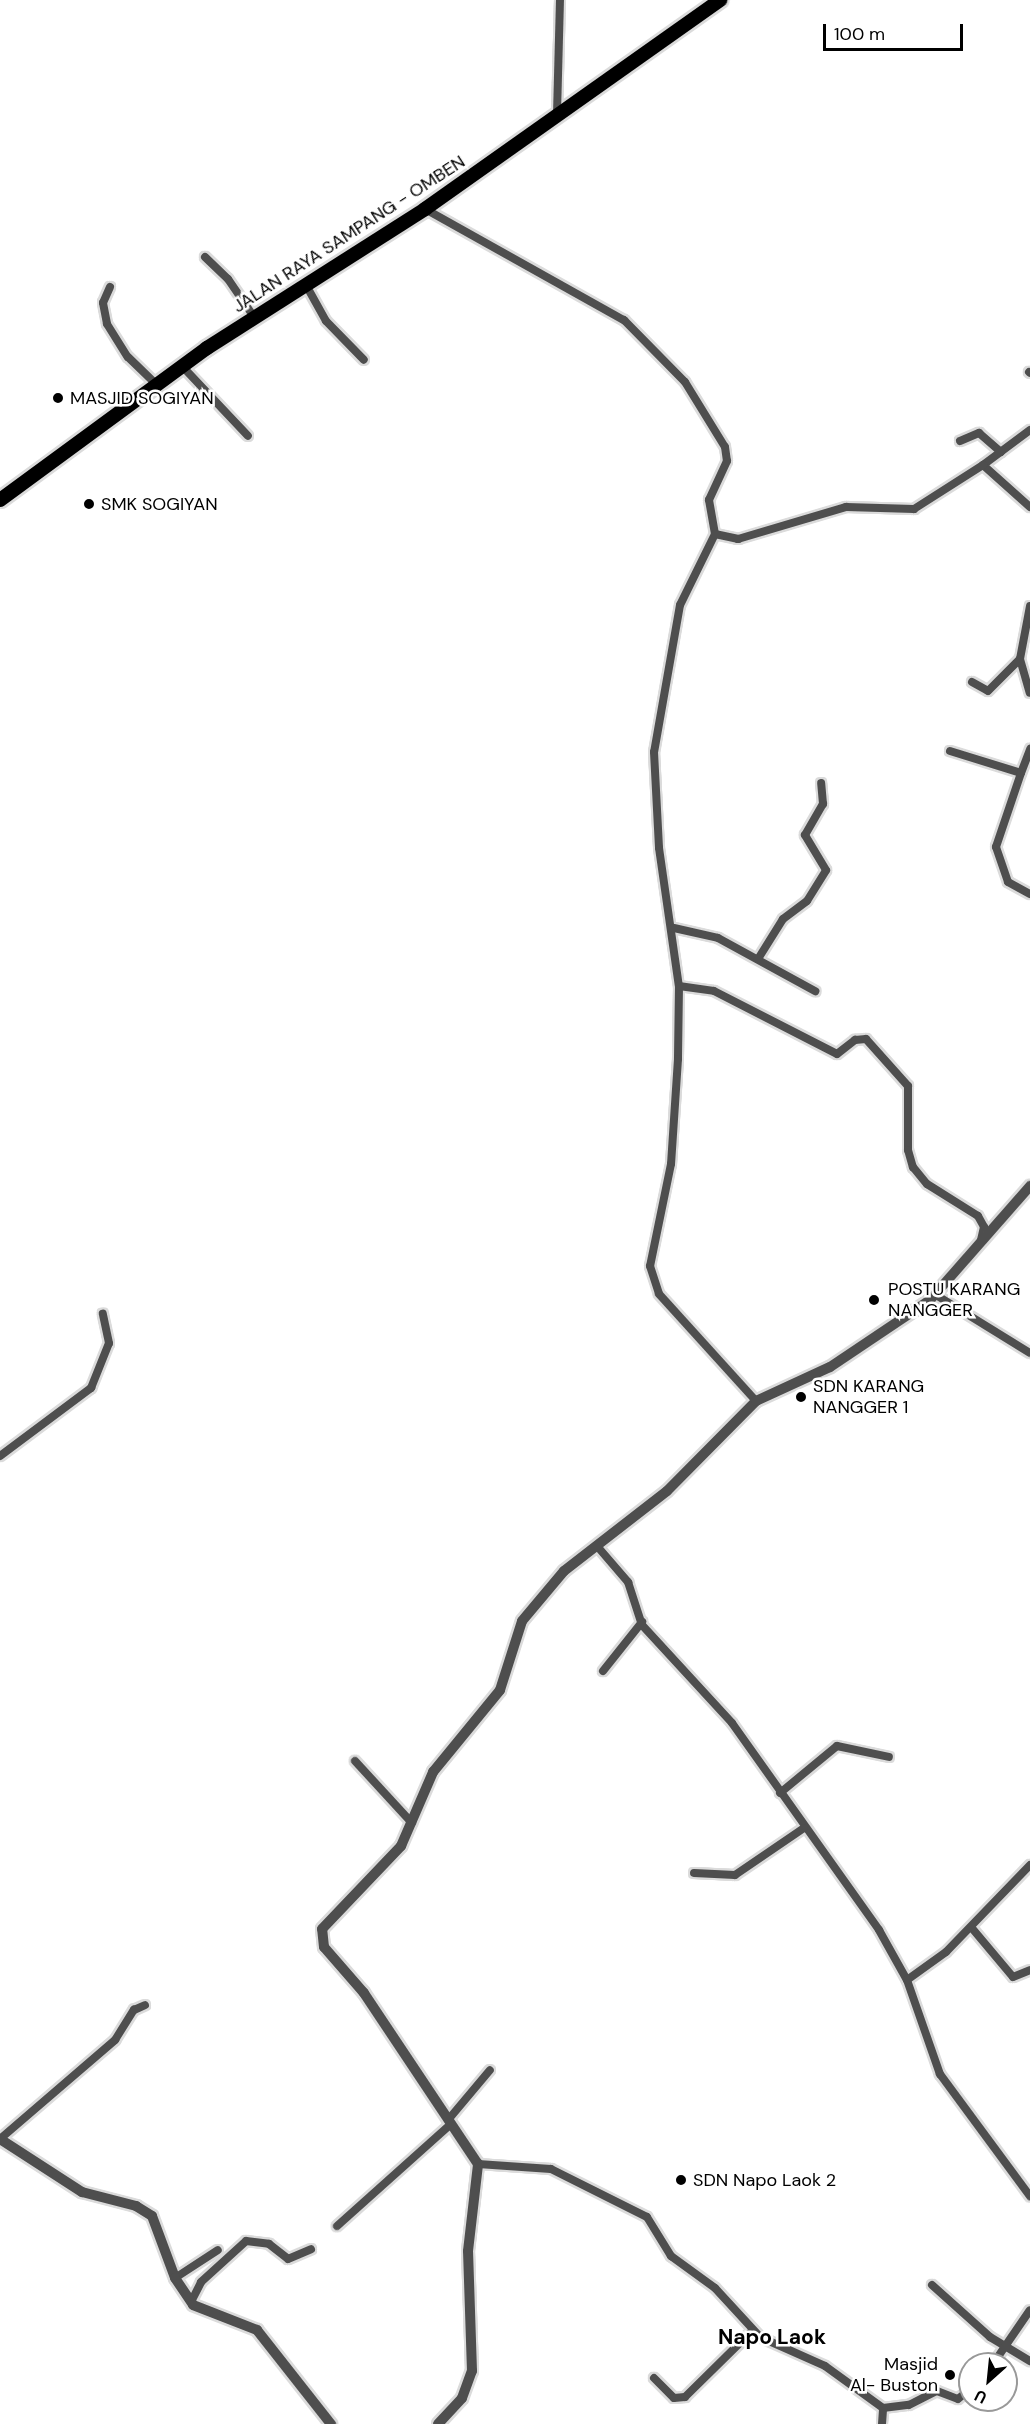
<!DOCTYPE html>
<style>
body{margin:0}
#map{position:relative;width:1030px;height:2424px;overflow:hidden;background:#fff;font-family:"DM Sans",sans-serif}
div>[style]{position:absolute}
.roads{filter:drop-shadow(2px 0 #dbdbdb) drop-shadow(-2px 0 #dbdbdb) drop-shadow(0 2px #dbdbdb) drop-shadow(0 -2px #dbdbdb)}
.minor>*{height:8px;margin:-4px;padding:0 4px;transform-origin:4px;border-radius:4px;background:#4e4e4e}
.tertiary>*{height:10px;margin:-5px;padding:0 5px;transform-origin:5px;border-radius:5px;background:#4e4e4e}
.primary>*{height:14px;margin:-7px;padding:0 7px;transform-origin:7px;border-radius:7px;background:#000}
.dots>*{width:16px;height:16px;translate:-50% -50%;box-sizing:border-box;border:3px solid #fff;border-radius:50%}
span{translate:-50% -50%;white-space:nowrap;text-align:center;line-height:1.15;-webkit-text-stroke:5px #fff;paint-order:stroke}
.street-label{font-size:18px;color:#000}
.poi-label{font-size:18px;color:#000}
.left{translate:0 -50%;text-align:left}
.right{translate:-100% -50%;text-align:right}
.quarter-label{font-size:21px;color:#000;font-weight:700}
.north{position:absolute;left:958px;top:2352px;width:60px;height:60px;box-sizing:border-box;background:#fff;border:2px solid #999;border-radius:50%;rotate:207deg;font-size:16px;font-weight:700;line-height:24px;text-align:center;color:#000}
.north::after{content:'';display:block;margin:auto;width:21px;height:27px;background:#000;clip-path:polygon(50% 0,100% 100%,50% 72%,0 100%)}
.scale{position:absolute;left:823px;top:24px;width:140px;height:27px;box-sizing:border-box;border:3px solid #000;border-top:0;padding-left:8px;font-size:18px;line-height:21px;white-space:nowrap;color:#000;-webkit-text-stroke:4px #fff;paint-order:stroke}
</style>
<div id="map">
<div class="roads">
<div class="minor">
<i style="left:557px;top:114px;width:114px;rotate:-88.5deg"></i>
<i style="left:425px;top:209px;width:228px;rotate:29.2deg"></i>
<i style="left:624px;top:320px;width:87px;rotate:45.5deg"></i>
<i style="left:685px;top:382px;width:76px;rotate:58.4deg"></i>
<i style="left:725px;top:447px;width:14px;rotate:82deg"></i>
<i style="left:727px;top:461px;width:43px;rotate:114.8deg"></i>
<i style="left:709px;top:500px;width:35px;rotate:80deg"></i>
<i style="left:715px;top:534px;width:79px;rotate:116.2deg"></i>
<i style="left:680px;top:605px;width:149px;rotate:100deg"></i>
<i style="left:654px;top:752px;width:96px;rotate:87deg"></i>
<i style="left:659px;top:848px;width:139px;rotate:81.8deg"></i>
<i style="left:679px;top:986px;width:73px;rotate:90.8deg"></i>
<i style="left:678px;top:1059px;width:105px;rotate:93.8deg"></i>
<i style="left:671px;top:1164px;width:104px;rotate:101.6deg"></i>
<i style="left:650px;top:1266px;width:29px;rotate:72deg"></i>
<i style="left:659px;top:1294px;width:144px;rotate:47.8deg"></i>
<i style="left:205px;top:257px;width:32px;rotate:44deg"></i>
<i style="left:228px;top:279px;width:46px;rotate:55.6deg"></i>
<i style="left:306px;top:285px;width:41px;rotate:60.9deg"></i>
<i style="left:326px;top:321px;width:54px;rotate:45.7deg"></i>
<i style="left:110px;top:287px;width:17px;rotate:114deg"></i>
<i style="left:103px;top:303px;width:21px;rotate:79deg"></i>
<i style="left:107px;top:324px;width:39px;rotate:58deg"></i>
<i style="left:128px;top:357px;width:39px;rotate:44deg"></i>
<i style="left:182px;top:366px;width:96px;rotate:46.7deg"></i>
<i style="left:1029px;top:372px;width:1px;rotate:45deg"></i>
<i style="left:1030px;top:430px;width:59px;rotate:143.3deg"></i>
<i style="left:983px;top:465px;width:63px;rotate:41.8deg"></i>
<i style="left:960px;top:441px;width:21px;rotate:-23deg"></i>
<i style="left:979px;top:433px;width:29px;rotate:41deg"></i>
<i style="left:715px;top:534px;width:24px;rotate:12deg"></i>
<i style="left:738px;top:539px;width:113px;rotate:-16.5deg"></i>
<i style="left:846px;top:507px;width:68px;rotate:1.7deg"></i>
<i style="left:914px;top:509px;width:82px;rotate:-32.5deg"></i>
<i style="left:1030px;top:606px;width:54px;rotate:100.7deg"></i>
<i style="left:1020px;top:659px;width:35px;rotate:74deg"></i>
<i style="left:972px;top:682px;width:18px;rotate:29deg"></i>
<i style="left:988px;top:691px;width:45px;rotate:-45deg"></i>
<i style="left:950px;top:751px;width:74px;rotate:17.2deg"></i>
<i style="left:1021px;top:773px;width:78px;rotate:108.7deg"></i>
<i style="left:996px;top:847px;width:37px;rotate:71deg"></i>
<i style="left:1008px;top:882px;width:25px;rotate:29deg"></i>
<i style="left:1021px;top:773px;width:26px;rotate:-69deg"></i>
<i style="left:674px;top:928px;width:45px;rotate:12.8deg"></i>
<i style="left:718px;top:938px;width:111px;rotate:28.7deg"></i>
<i style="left:758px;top:959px;width:47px;rotate:-58deg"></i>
<i style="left:783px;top:919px;width:30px;rotate:-37deg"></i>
<i style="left:807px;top:901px;width:36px;rotate:-58deg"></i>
<i style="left:826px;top:870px;width:41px;rotate:-121deg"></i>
<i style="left:805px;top:835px;width:36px;rotate:-60deg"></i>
<i style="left:823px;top:804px;width:21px;rotate:-95deg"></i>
<i style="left:679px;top:986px;width:35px;rotate:8deg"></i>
<i style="left:714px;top:991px;width:138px;rotate:27.1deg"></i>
<i style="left:837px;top:1054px;width:23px;rotate:-38deg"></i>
<i style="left:855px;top:1040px;width:11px;rotate:-5deg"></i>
<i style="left:866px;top:1039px;width:63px;rotate:48.2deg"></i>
<i style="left:908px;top:1086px;width:64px;rotate:90deg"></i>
<i style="left:908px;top:1150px;width:18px;rotate:74deg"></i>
<i style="left:913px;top:1167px;width:22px;rotate:51deg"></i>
<i style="left:927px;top:1184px;width:60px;rotate:32.1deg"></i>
<i style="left:978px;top:1216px;width:13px;rotate:61deg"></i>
<i style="left:984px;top:1227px;width:13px;rotate:103deg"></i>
<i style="left:936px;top:1295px;width:110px;rotate:31.7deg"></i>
<i style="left:0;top:1456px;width:114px;rotate:-36.8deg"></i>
<i style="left:91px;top:1388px;width:48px;rotate:-68.2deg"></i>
<i style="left:109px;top:1343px;width:30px;rotate:-102deg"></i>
<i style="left:597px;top:1546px;width:48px;rotate:49.3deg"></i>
<i style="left:628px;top:1582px;width:45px;rotate:72deg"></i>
<i style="left:642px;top:1625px;width:133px;rotate:47.4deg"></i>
<i style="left:732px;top:1723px;width:254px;rotate:54.6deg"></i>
<i style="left:879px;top:1930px;width:57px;rotate:60.8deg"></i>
<i style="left:907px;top:1980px;width:100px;rotate:70.7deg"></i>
<i style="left:940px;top:2074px;width:152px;rotate:53.6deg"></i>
<i style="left:603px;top:1671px;width:63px;rotate:-51.5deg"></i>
<i style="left:355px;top:1761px;width:84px;rotate:47.4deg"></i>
<i style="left:780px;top:1793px;width:74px;rotate:-39.5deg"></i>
<i style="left:837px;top:1746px;width:53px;rotate:11.9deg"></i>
<i style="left:694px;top:1873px;width:41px;rotate:2.8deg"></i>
<i style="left:735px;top:1875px;width:83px;rotate:-34.3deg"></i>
<i style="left:971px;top:1927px;width:65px;rotate:50deg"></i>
<i style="left:1013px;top:1977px;width:18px;rotate:-22deg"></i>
<i style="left:907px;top:1980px;width:48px;rotate:-35.7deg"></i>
<i style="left:946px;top:1952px;width:121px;rotate:-46deg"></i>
<i style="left:448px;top:2120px;width:65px;rotate:-50deg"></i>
<i style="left:0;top:2139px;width:152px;rotate:-40.7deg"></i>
<i style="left:115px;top:2040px;width:36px;rotate:-58deg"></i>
<i style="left:134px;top:2010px;width:12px;rotate:-24deg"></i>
<i style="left:478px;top:2164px;width:73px;rotate:3.9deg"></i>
<i style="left:551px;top:2169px;width:107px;rotate:26.6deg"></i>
<i style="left:647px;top:2217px;width:46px;rotate:58.4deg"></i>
<i style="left:671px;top:2256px;width:54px;rotate:36deg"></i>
<i style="left:715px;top:2288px;width:67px;rotate:47.4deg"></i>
<i style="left:760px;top:2337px;width:71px;rotate:24deg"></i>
<i style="left:825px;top:2366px;width:72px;rotate:35.9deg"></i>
<i style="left:883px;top:2408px;width:26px;rotate:-7deg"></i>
<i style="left:909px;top:2405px;width:31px;rotate:-27deg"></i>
<i style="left:937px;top:2391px;width:22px;rotate:21deg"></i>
<i style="left:958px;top:2399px;width:16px;rotate:-40deg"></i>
<i style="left:337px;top:2226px;width:153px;rotate:-41.8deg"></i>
<i style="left:175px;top:2278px;width:51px;rotate:-33.1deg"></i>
<i style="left:932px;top:2285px;width:78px;rotate:41.9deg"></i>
<i style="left:990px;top:2337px;width:47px;rotate:31deg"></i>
<i style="left:191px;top:2302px;width:22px;rotate:-63deg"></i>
<i style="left:201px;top:2282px;width:61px;rotate:-42.3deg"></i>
<i style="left:246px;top:2241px;width:23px;rotate:7deg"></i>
<i style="left:269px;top:2244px;width:24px;rotate:38deg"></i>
<i style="left:288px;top:2259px;width:25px;rotate:-23deg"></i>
<i style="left:993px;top:2364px;width:65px;rotate:-55.6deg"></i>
<i style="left:654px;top:2378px;width:28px;rotate:45deg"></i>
<i style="left:674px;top:2398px;width:11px;rotate:-5deg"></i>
<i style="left:685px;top:2397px;width:95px;rotate:-44.6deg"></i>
<i style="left:882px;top:2424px;width:16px;rotate:-86deg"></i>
</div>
<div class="tertiary">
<i style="left:0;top:2139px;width:98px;rotate:32.9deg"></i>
<i style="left:82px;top:2192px;width:56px;rotate:14.5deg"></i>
<i style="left:136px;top:2206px;width:19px;rotate:32deg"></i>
<i style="left:152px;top:2216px;width:66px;rotate:69.6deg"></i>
<i style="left:175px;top:2278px;width:32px;rotate:56deg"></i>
<i style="left:193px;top:2305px;width:69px;rotate:21.3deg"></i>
<i style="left:257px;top:2330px;width:120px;rotate:51.8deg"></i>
<i style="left:438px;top:2424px;width:35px;rotate:-47deg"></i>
<i style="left:462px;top:2398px;width:29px;rotate:-70deg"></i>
<i style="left:472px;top:2371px;width:120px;rotate:-91.9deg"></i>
<i style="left:468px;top:2251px;width:88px;rotate:-83.4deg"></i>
<i style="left:478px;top:2164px;width:206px;rotate:-123.7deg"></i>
<i style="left:364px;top:1993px;width:61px;rotate:-131deg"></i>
<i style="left:324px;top:1947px;width:18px;rotate:-96deg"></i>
<i style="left:322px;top:1929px;width:115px;rotate:-46.4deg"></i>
<i style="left:401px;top:1846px;width:81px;rotate:-66.6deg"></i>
<i style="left:433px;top:1772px;width:106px;rotate:-50.7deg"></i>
<i style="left:500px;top:1690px;width:72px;rotate:-72.3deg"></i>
<i style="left:522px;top:1621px;width:65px;rotate:-50deg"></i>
<i style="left:564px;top:1571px;width:130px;rotate:-37.8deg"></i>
<i style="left:667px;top:1491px;width:127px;rotate:-45.3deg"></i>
<i style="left:756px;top:1401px;width:81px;rotate:-24.7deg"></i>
<i style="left:830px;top:1367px;width:120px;rotate:-33.8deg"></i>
<i style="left:930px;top:1300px;width:152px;rotate:-48.7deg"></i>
</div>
<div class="primary">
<i style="left:0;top:500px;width:257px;rotate:-36.3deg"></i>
<i style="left:207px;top:348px;width:259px;rotate:-32.5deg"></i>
<i style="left:425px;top:209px;width:362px;rotate:-35.3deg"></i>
</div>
</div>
<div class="dots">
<i style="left:58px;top:398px;background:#000"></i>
<i style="left:89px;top:504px;background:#000"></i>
<i style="left:874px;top:1300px;background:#000"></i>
<i style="left:801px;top:1397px;background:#000"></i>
<i style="left:681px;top:2180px;background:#000"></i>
<i style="left:950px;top:2375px;background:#000"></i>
</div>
<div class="street-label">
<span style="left:349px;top:234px;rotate:-33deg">JALAN RAYA SAMPANG - OMBEN</span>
</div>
<div class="poi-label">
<span class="left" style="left:70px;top:398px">MASJID SOGIYAN</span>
<span class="left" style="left:101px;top:504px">SMK SOGIYAN</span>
<span class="left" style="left:888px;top:1300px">POSTU KARANG<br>NANGGER</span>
<span class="left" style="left:813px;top:1397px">SDN KARANG<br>NANGGER 1</span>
<span class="left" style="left:693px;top:2180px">SDN Napo Laok 2</span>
<span class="right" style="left:938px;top:2375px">Masjid<br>Al- Buston</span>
</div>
<div class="quarter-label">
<span style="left:772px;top:2337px">Napo Laok</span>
</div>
<div class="north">U</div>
<div class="scale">100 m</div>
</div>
